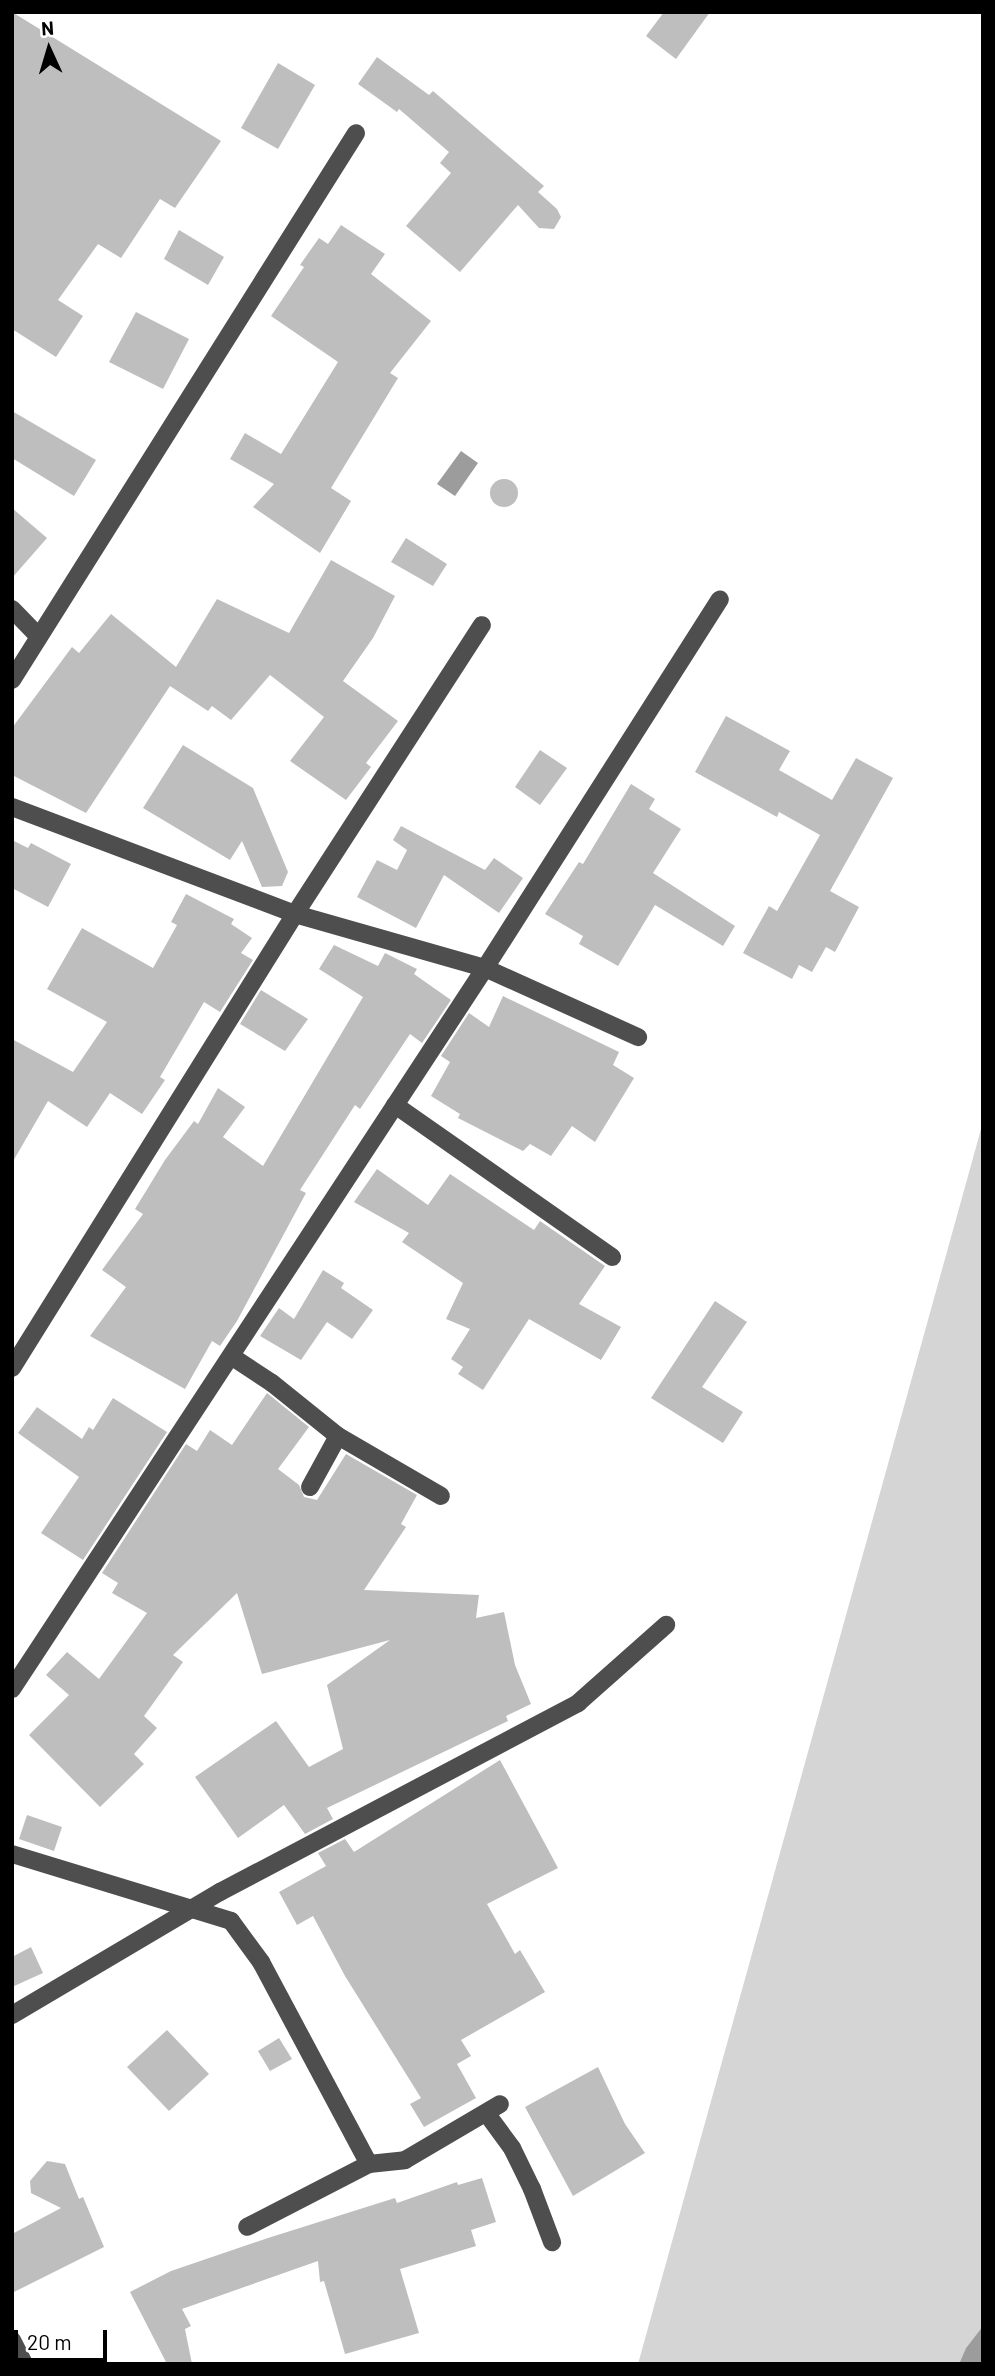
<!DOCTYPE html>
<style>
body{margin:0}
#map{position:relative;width:995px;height:2376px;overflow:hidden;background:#fff;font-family:Barlow,sans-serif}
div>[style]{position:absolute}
.green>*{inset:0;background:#d5d5d5}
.water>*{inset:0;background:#9c9c9c}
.building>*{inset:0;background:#bebebe}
.round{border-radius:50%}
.minor>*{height:18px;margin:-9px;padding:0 9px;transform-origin:9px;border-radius:9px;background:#4e4e4e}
span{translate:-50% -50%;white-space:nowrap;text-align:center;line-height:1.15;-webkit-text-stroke:7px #fff;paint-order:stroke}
.frame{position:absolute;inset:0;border:14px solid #000;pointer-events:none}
.north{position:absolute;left:14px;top:14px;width:70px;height:70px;-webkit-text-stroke:5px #fff;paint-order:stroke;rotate:356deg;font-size:19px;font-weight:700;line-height:28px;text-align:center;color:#000}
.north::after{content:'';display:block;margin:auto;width:24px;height:32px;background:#000;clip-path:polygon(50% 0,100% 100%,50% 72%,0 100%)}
.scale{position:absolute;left:14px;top:2330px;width:93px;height:32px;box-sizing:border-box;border:4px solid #000;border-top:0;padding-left:9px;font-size:21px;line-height:24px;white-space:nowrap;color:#000;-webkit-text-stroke:5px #fff;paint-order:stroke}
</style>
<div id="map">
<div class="green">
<i style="clip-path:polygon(983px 1122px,983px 2326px,966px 2348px,959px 2364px,638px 2364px)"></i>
</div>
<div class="water">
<i style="clip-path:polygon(461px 451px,478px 463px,455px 496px,437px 484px)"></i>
<i style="clip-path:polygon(983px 2326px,983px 2364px,959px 2364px,966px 2348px)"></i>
</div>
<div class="building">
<i style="clip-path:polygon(12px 12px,221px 141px,175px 208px,160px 199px,121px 258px,98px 244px,58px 300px,83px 316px,56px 357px,12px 329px)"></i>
<i style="clip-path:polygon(664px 12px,710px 12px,676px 59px,646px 36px)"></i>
<i style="clip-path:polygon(377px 57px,429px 95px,433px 91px,544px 186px,538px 192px,557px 209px,561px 217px,554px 229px,539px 228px,518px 205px,460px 272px,406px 226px,451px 173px,440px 163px,449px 152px,399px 109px,397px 112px,358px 84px)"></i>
<i style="clip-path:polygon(278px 63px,315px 85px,278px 149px,241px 128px)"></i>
<i style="clip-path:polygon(341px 225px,385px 254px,371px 274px,431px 321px,390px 373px,398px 378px,331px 488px,351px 501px,320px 553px,253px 507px,274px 484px,230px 459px,245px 433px,281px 454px,338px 362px,271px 316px,304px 267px,300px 265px,319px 238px,328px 244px)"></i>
<i style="clip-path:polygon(179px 230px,224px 257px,208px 285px,164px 259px)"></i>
<i style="clip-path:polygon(136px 312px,189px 339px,163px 389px,109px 362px)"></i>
<i style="clip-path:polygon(12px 411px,96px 460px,74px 496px,12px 458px)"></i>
<i class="round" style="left:490px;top:479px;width:28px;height:28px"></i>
<i style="clip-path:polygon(12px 508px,47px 538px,12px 578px)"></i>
<i style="clip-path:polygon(406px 538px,447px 564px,433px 586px,391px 562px)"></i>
<i style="clip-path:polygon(331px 560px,395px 596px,373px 638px,343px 681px,398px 721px,366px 763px,371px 767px,346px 800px,290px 761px,324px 717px,270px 675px,231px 720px,212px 706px,208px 711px,170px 686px,86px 813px,12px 775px,12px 728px,72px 647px,79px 653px,111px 614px,176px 667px,217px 599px,289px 633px)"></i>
<i style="clip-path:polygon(726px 716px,790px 751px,779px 770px,832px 800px,856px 758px,893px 778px,830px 891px,859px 907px,835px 952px,826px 947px,812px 972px,799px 965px,792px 979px,743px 953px,769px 906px,777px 911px,820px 835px,779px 812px,777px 817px,695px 772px)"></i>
<i style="clip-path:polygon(183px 745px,253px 788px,288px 872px,282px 886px,262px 887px,242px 841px,230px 860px,143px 808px)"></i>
<i style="clip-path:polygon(540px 750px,567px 768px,540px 805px,515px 787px)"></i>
<i style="clip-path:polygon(631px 784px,655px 799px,649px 809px,681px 829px,653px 873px,735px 926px,723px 946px,655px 905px,618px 966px,579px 944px,583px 936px,545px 914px,579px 862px,583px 864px)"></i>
<i style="clip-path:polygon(401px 826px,485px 870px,494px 858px,523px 878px,499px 913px,444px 875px,416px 928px,357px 897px,377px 860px,397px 870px,407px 850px,393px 840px)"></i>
<i style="clip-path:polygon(12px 840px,28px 848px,31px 843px,71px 864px,48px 907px,12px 888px)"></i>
<i style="clip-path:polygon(186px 894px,234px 919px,231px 924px,252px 938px,241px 953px,253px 960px,220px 1012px,204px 1002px,160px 1077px,165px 1080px,142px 1114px,110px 1093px,87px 1127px,48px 1101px,12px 1163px,12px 1039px,73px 1072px,107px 1022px,47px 989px,82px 928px,153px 968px,177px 925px,171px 922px)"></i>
<i style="clip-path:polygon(334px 945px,378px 966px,385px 953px,417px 969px,414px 974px,451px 1000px,422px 1043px,410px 1034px,360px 1109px,355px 1105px,300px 1190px,306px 1193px,237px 1321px,220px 1346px,212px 1341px,185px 1389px,90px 1336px,126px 1287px,102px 1270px,143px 1214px,135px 1209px,165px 1160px,194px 1121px,198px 1124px,218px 1088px,245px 1107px,223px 1137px,263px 1166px,363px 997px,319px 969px)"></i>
<i style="clip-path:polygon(261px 990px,308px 1019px,285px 1051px,240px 1024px)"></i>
<i style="clip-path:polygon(503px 996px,619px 1052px,613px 1065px,634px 1078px,595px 1142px,572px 1126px,551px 1156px,530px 1144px,523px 1151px,458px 1118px,460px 1114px,431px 1096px,450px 1062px,441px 1056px,469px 1013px,489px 1027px)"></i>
<i style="clip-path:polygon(377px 1169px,428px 1205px,450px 1174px,534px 1230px,540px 1221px,605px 1266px,579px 1304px,621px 1327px,601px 1360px,529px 1319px,483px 1390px,458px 1374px,463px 1367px,451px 1359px,470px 1329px,446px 1319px,463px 1283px,402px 1242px,409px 1233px,354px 1202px)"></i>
<i style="clip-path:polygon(323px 1270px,344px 1283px,341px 1288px,373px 1310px,352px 1339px,327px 1322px,301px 1360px,260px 1336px,279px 1308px,294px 1319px)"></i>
<i style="clip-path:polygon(715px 1301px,747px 1322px,702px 1387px,743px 1412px,723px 1443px,651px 1398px)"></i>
<i style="clip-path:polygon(267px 1393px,309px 1427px,278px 1469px,299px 1485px,304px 1497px,317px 1500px,346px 1454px,417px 1495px,401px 1524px,406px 1527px,364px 1590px,479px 1595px,476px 1618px,504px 1612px,515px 1665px,531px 1704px,506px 1716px,508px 1721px,327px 1808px,333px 1819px,305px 1834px,284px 1805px,238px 1838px,195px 1777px,276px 1721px,309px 1767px,343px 1749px,327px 1685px,390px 1640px,262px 1674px,237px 1593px,173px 1655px,183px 1662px,144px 1716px,157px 1728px,134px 1754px,144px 1764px,100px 1807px,29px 1735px,69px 1695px,46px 1675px,67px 1652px,99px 1679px,147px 1613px,112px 1593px,118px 1583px,102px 1573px,186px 1444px,197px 1451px,210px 1430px,232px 1445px)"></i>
<i style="clip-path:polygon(113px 1398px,167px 1432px,83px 1560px,41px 1533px,79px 1477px,18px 1433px,37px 1407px,82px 1439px,89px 1427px,93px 1430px)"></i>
<i style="clip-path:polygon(500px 1760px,558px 1868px,487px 1904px,515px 1954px,520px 1950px,545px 1992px,461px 2040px,471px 2056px,457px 2064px,476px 2098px,424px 2127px,410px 2104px,421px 2098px,345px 1976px,313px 1916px,297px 1925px,279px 1892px,326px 1866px,318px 1853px,345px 1839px,354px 1852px)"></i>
<i style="clip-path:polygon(27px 1815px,62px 1827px,54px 1851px,19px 1839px)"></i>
<i style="clip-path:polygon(31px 1947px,43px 1973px,12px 1987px,12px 1957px)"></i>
<i style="clip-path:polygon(167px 2030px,209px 2074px,169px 2111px,127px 2067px)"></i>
<i style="clip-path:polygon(279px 2038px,292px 2059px,270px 2071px,258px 2051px)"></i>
<i style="clip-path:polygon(598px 2067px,625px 2124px,645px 2153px,573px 2196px,525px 2107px)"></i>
<i style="clip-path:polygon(47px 2161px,65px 2164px,79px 2199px,83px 2197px,104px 2247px,12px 2293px,12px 2234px,61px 2208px,31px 2193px,30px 2181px)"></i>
<i style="clip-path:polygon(482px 2178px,496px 2222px,471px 2230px,476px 2246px,400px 2269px,419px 2333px,345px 2354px,324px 2281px,320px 2282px,318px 2261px,182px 2309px,191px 2326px,185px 2329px,192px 2364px,167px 2364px,130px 2292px,171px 2271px,268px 2238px,395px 2198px,397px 2203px,457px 2182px,458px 2185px)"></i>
</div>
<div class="minor">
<i style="left:12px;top:609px;width:37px;rotate:46deg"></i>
<i style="left:12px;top:680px;width:646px;rotate:-57.83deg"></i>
<i style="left:12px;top:807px;width:303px;rotate:20.7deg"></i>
<i style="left:295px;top:914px;width:198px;rotate:15.9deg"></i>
<i style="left:485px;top:968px;width:168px;rotate:24.3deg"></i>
<i style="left:395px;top:1105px;width:265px;rotate:35deg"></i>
<i style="left:231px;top:1356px;width:49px;rotate:33.4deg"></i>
<i style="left:272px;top:1383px;width:85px;rotate:38.8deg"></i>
<i style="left:338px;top:1436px;width:119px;rotate:30.2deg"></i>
<i style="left:12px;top:1368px;width:535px;rotate:-58.06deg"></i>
<i style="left:295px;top:914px;width:344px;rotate:-57.1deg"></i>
<i style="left:310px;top:1487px;width:58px;rotate:-61.2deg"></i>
<i style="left:12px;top:1689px;width:862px;rotate:-56.73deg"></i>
<i style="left:485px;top:968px;width:437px;rotate:-57.5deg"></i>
<i style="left:12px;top:1854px;width:229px;rotate:17deg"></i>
<i style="left:231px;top:1921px;width:51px;rotate:53.8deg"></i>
<i style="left:261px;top:1962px;width:229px;rotate:61.9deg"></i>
<i style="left:369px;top:2164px;width:137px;rotate:152.7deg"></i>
<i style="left:12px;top:2015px;width:242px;rotate:-30.6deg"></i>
<i style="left:220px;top:1892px;width:405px;rotate:-27.8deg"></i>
<i style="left:578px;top:1703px;width:118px;rotate:-41.6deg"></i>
<i style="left:487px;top:2114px;width:42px;rotate:53.7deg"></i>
<i style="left:512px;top:2148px;width:46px;rotate:64deg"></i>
<i style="left:532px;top:2189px;width:57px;rotate:69.3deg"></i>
<i style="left:369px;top:2164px;width:36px;rotate:-6deg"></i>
<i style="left:405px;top:2160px;width:110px;rotate:-30.5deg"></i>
<i style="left:12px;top:2340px;width:27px;rotate:63deg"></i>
</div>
<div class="frame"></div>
<div class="north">N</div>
<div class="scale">20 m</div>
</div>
